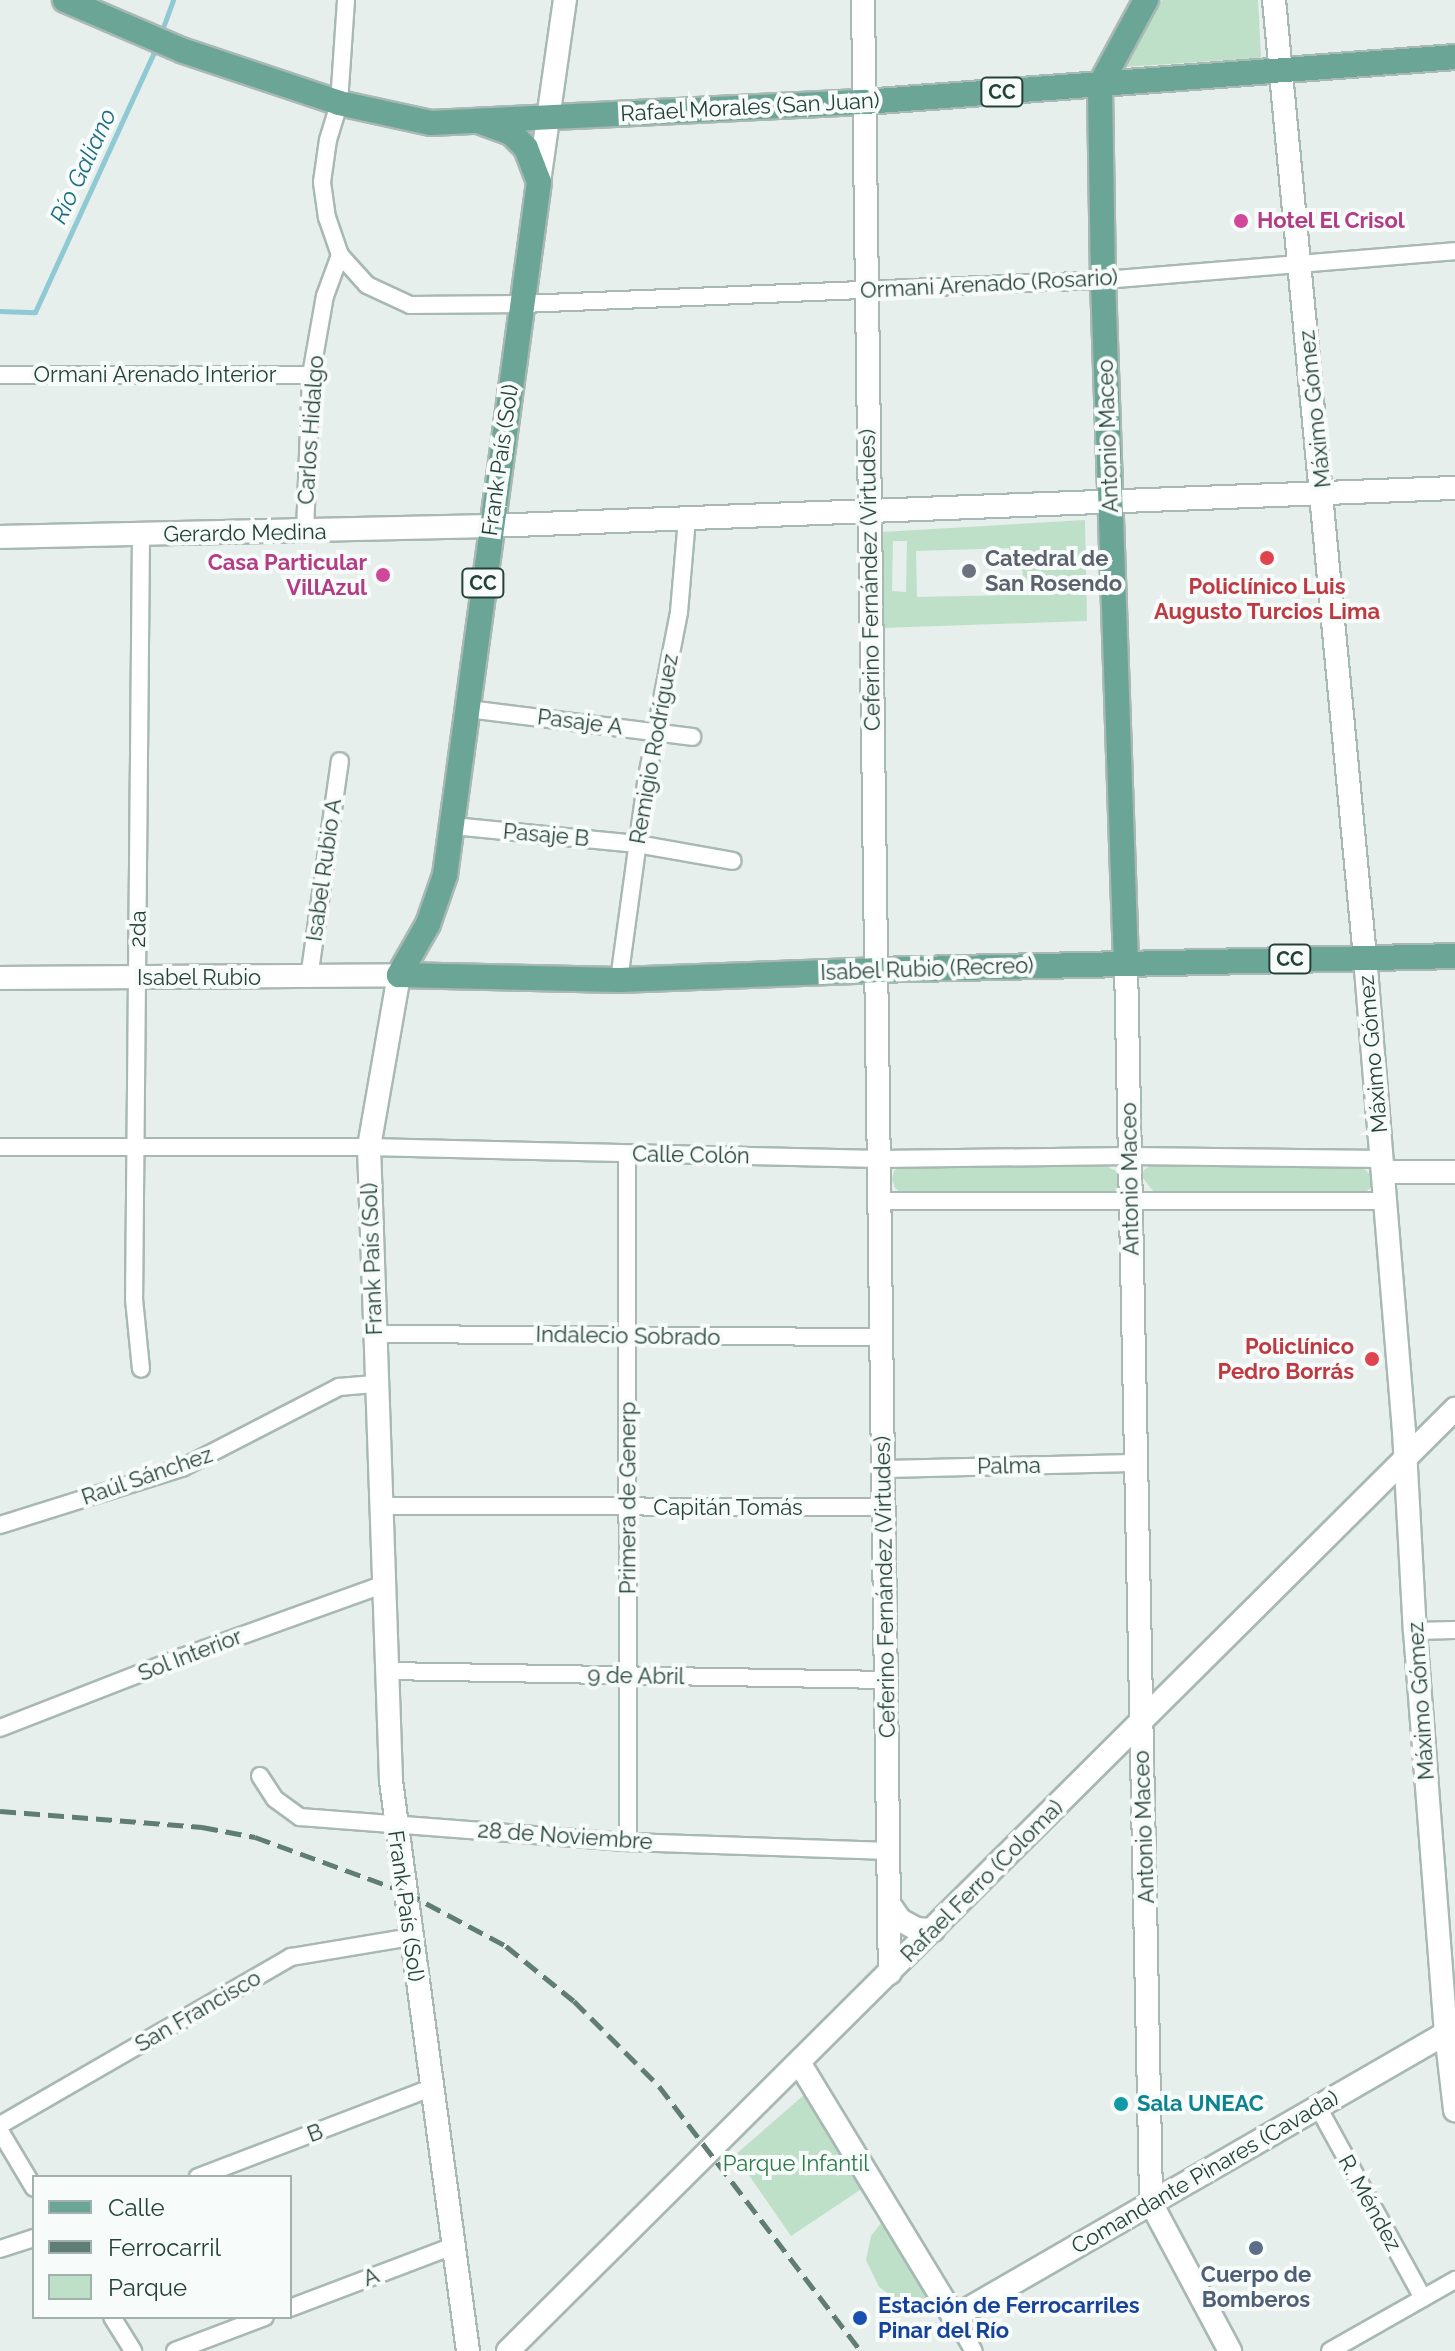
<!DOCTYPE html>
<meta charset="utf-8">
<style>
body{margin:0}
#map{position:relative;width:1455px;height:2351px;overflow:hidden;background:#e6efeb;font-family:Raleway,sans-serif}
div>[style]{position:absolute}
.green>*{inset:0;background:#bfe0c8}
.stream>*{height:5px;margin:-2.5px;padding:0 2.5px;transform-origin:2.5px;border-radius:2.5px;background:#8ec9d4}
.roads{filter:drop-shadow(2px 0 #a8b8b2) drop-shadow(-2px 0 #a8b8b2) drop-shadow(0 2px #a8b8b2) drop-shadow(0 -2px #a8b8b2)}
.street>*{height:16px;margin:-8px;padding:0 8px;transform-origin:8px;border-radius:8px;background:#fff}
.secondary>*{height:22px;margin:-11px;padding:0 11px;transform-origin:11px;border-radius:11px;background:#fff}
.primary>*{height:24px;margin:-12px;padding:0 12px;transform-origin:12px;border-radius:12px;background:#6aa596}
.rail>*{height:5px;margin-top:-2.5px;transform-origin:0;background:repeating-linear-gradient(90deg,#5f7d75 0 16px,transparent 0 24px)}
.dots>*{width:22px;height:22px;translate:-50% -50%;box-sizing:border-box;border:4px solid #f7fbf9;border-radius:50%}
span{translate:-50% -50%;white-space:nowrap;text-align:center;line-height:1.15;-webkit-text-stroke:8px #f7fbf9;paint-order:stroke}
.shield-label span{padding:2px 6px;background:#f7fbf9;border:2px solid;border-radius:6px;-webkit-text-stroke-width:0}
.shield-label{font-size:20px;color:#24423a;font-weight:700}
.street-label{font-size:22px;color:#24423a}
.hotel-label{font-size:22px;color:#b23c85;font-weight:700}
.left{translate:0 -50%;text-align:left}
.right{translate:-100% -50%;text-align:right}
.worship-label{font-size:22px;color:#5b616d;font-weight:700}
.health-label{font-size:22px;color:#be3a42;font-weight:700}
.culture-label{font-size:22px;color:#0d838f;font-weight:700}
.park-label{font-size:22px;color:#2d7a4b}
.service-label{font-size:22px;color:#4e5e75;font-weight:700}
.transit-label{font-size:22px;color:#164399;font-weight:700}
.water-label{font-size:24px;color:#1c6f80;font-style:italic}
.legend{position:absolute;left:32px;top:2175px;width:260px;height:144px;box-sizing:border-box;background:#f7fbf9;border:2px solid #a3b1ad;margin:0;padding:10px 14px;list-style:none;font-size:24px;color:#24423a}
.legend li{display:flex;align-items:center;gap:16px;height:40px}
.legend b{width:40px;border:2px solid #a3b1ad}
</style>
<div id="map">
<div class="green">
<i style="clip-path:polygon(1162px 0,1258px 0,1261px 58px,1124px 67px)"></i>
<i style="clip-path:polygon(evenodd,1085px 520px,1087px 621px,882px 628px,882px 532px,1085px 520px,893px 541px,907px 541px,906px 592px,892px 591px,893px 541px,1085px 520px,1009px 548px,1010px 559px,1022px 559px,1023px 583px,1011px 584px,1011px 595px,917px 597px,916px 551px,1009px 548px)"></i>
<i style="clip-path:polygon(903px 1164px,1108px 1167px,1118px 1172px,1119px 1183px,1115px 1192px,1107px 1193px,903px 1194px,895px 1188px,892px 1179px,894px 1171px)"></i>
<i style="clip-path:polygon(1151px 1165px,1363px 1168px,1371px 1175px,1373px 1186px,1363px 1194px,1154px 1192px,1142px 1177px,1144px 1170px)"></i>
<i style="clip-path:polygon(805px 2094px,863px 2188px,791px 2236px,735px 2155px)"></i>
<i style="clip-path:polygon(885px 2218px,936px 2301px,920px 2309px,905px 2306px,879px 2287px,866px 2260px,871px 2236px)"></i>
</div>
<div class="stream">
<i style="left:161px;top:33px;width:35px;rotate:-70deg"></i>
<i style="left:0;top:311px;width:35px;rotate:2deg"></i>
<i style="left:35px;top:312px;width:293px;rotate:-65.4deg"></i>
</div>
<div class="roads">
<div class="street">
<i style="left:340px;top:255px;width:40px;rotate:48deg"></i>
<i style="left:367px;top:285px;width:47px;rotate:24.9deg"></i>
<i style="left:410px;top:305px;width:113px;rotate:-0.5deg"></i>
<i style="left:523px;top:304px;width:580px;rotate:-2.37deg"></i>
<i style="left:1103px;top:280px;width:353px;rotate:-4.7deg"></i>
<i style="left:0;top:375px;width:311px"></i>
<i style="left:305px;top:532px;width:157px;rotate:-87.8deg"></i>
<i style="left:311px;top:375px;width:80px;rotate:-80deg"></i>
<i style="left:325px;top:296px;width:44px;rotate:-69.9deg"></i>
<i style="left:340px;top:255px;width:39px;rotate:-109deg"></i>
<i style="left:327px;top:218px;width:36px;rotate:-98deg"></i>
<i style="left:322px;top:182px;width:42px;rotate:-81.9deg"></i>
<i style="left:328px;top:140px;width:39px;rotate:-73deg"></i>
<i style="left:339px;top:103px;width:103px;rotate:-86.1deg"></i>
<i style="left:141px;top:535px;width:764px;rotate:90.52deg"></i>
<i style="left:134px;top:1299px;width:70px;rotate:84.3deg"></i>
<i style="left:468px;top:709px;width:226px;rotate:7.1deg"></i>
<i style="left:453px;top:826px;width:185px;rotate:5.6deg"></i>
<i style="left:637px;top:844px;width:97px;rotate:10deg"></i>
<i style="left:309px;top:978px;width:219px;rotate:-81.9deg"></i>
<i style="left:619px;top:980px;width:200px;rotate:-82.2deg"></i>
<i style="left:646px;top:782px;width:173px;rotate:-79deg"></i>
<i style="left:679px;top:612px;width:94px;rotate:-85.1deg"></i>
<i style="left:0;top:1147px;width:369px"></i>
<i style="left:369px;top:1147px;width:511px;rotate:1.35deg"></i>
<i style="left:880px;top:1159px;width:251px;rotate:-0.7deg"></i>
<i style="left:1131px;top:1156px;width:251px;rotate:0.7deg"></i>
<i style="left:627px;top:1154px;width:688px;rotate:89.92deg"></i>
<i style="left:880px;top:1201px;width:506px"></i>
<i style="left:373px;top:1334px;width:509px;rotate:0.34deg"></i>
<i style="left:884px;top:1469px;width:250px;rotate:-1.4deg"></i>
<i style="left:380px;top:1506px;width:504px;rotate:0.11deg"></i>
<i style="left:0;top:1525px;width:191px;rotate:-17.4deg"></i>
<i style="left:182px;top:1468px;width:177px;rotate:-27.3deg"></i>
<i style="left:339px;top:1387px;width:38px;rotate:-5deg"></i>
<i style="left:1415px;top:1631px;width:40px;rotate:-1.4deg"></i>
<i style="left:386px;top:1671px;width:500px;rotate:1.03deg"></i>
<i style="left:0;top:1728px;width:195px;rotate:-21.3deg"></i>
<i style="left:182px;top:1657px;width:213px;rotate:-19.8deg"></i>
<i style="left:260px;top:1776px;width:27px;rotate:57deg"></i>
<i style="left:275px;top:1799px;width:31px;rotate:36deg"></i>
<i style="left:300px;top:1817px;width:329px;rotate:4.4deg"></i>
<i style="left:628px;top:1842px;width:261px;rotate:2deg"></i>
<i style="left:1318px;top:2107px;width:218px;rotate:61.2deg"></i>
<i style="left:0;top:2125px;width:336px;rotate:-30deg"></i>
<i style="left:291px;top:1957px;width:122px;rotate:-9.5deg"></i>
<i style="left:0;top:2131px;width:66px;rotate:59.2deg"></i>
<i style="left:198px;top:2177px;width:249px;rotate:-20.9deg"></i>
<i style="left:0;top:2249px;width:36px;rotate:-18deg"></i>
<i style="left:290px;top:2308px;width:174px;rotate:-20.8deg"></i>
<i style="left:112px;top:2317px;width:40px;rotate:58deg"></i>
<i style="left:954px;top:2317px;width:39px;rotate:60deg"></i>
<i style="left:175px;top:2351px;width:96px;rotate:-20.7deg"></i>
<i style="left:1330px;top:2351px;width:144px;rotate:-29.6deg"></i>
</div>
<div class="secondary">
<i style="left:863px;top:0;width:1973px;rotate:89.22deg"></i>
<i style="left:1274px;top:0;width:961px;rotate:84.57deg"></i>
<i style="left:1365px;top:957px;width:476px;rotate:85.3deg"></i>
<i style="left:1404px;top:1431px;width:200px;rotate:86.9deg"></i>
<i style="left:1415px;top:1631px;width:403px;rotate:85.6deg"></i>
<i style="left:1446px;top:2033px;width:78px;rotate:83.3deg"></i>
<i style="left:539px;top:182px;width:184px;rotate:-81.9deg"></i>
<i style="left:0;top:537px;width:490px;rotate:-1.3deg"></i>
<i style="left:490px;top:526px;width:966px;rotate:-2.26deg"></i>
<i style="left:1126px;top:963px;width:1240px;rotate:88.84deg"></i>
<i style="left:1151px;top:2203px;width:168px;rotate:61.9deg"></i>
<i style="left:0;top:978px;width:399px;rotate:-0.4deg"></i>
<i style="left:399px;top:975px;width:175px;rotate:99.9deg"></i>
<i style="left:369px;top:1147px;width:634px;rotate:88.01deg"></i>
<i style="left:391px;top:1781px;width:575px;rotate:82.31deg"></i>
<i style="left:1383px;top:1172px;width:72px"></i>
<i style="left:889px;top:1904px;width:19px;rotate:55deg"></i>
<i style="left:900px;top:1920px;width:19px;rotate:28deg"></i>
<i style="left:917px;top:1929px;width:16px;rotate:4deg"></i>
<i style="left:800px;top:2064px;width:296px;rotate:58.7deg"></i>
<i style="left:954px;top:2317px;width:578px;rotate:-29.98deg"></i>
<i style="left:508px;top:2351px;width:1336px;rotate:-44.85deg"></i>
</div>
<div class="primary">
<i style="left:65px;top:0;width:126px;rotate:23.3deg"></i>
<i style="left:181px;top:50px;width:167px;rotate:18.5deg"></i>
<i style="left:339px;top:103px;width:94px;rotate:12.3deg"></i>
<i style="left:431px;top:123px;width:435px;rotate:-2.8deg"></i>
<i style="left:865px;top:102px;width:592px;rotate:-4.36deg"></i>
<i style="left:478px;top:121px;width:35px;rotate:20deg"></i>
<i style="left:511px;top:133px;width:21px;rotate:45deg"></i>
<i style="left:526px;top:148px;width:36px;rotate:69deg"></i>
<i style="left:539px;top:182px;width:699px;rotate:97.72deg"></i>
<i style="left:445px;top:875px;width:52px;rotate:109.1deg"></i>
<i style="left:428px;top:924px;width:59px;rotate:119.6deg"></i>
<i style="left:399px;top:975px;width:220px;rotate:1.3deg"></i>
<i style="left:619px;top:980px;width:256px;rotate:-2.2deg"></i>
<i style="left:875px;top:970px;width:580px;rotate:-1.38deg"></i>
<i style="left:1126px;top:963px;width:683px;rotate:-91.93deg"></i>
<i style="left:1103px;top:280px;width:195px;rotate:-90.9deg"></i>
<i style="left:1100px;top:85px;width:97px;rotate:-61.6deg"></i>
</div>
</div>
<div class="rail">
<i style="left:0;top:1811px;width:203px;rotate:4.5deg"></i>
<i style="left:202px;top:1827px;width:54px;rotate:10.7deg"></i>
<i style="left:255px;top:1837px;width:160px;rotate:20.1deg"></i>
<i style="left:405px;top:1892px;width:115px;rotate:28.1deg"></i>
<i style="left:506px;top:1946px;width:87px;rotate:39deg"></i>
<i style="left:574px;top:2001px;width:120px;rotate:45deg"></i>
<i style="left:659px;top:2086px;width:333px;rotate:52.7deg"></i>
</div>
<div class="dots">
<i style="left:1241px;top:221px;background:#d1479c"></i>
<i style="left:1267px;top:558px;background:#e0444e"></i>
<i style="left:969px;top:571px;background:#6b7280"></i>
<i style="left:383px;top:575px;background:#d1479c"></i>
<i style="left:1372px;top:1359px;background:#e0444e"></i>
<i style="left:1121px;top:2104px;background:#0f9aa8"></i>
<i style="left:1256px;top:2248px;background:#5c6f8a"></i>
<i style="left:860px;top:2318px;background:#1a4fb4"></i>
</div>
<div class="shield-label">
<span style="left:1002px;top:92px">CC</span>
<span style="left:483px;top:583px">CC</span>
<span style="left:1290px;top:959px">CC</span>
</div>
<div class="street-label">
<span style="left:750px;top:107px;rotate:-3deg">Rafael Morales (San Juan)</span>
<span style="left:989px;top:284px;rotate:-3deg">Ormani Arenado (Rosario)</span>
<span style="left:155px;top:375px">Ormani Arenado Interior</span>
<span style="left:1315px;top:409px;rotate:-96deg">Máximo Gómez</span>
<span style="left:311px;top:430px;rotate:-86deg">Carlos Hidalgo</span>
<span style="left:1108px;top:436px;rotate:-92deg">Antonio Maceo</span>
<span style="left:500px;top:460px;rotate:-82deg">Frank País (Sol)</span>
<span style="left:245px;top:533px;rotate:-1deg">Gerardo Medina</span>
<span style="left:870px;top:580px;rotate:-91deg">Ceferino Fernández (Virtudes)</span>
<span style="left:580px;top:722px;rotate:7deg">Pasaje A</span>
<span style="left:654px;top:749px;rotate:-80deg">Remigio Rodríguez</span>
<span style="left:546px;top:835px;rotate:5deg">Pasaje B</span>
<span style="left:324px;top:870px;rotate:-82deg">Isabel Rubio A</span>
<span style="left:138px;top:929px;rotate:-89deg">2da</span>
<span style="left:927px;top:969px;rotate:-2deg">Isabel Rubio (Recreo)</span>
<span style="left:199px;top:978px">Isabel Rubio</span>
<span style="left:1373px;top:1054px;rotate:-95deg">Máximo Gómez</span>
<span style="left:691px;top:1155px;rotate:1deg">Calle Colón</span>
<span style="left:1130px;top:1179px;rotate:-91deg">Antonio Maceo</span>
<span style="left:372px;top:1259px;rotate:-92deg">Frank País (Sol)</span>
<span style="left:628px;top:1336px;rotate:1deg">Indalecio Sobrado</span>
<span style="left:1009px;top:1466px;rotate:-1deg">Palma</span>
<span style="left:147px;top:1476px;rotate:-19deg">Raúl Sánchez</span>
<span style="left:628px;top:1498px;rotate:-90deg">Primera de Generp</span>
<span style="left:728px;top:1508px">Capitán Tomás</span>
<span style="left:885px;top:1587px;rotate:-91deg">Ceferino Fernández (Virtudes)</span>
<span style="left:190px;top:1655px;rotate:-21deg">Sol Interior</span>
<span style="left:636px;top:1676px;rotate:1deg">9 de Abril</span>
<span style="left:1421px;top:1701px;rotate:-94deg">Máximo Gómez</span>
<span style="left:1144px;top:1827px;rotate:-92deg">Antonio Maceo</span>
<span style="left:565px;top:1836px;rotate:4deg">28 de Noviembre</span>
<span style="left:982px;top:1881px;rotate:-45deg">Rafael Ferro (Coloma)</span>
<span style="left:406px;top:1906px;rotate:82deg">Frank País (Sol)</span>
<span style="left:198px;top:2011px;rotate:-30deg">San Francisco</span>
<span style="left:315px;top:2133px;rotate:-21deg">B</span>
<span style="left:1205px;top:2172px;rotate:-30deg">Comandante Pinares (Cavada)</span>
<span style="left:1370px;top:2203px;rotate:61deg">R. Méndez</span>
<span style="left:371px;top:2277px;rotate:-21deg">A</span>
</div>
<div class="hotel-label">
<span class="left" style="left:1257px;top:221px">Hotel El Crisol</span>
<span class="right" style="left:367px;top:575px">Casa Particular<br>VillAzul</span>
</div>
<div class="worship-label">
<span class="left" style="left:985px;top:571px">Catedral de<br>San Rosendo</span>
</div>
<div class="health-label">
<span style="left:1267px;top:599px">Policlínico Luis<br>Augusto Turcios Lima</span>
<span class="right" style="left:1354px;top:1359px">Policlínico<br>Pedro Borrás</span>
</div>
<div class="culture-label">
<span class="left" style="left:1137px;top:2104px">Sala UNEAC</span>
</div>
<div class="park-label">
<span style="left:796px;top:2164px">Parque Infantil</span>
</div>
<div class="service-label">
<span style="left:1256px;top:2287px">Cuerpo de<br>Bomberos</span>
</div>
<div class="transit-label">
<span class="left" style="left:878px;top:2318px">Estación de Ferrocarriles<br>Pinar del Río</span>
</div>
<div class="water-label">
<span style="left:83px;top:166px;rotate:-65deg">Río Galiano</span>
</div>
<ul class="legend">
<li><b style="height:10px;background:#6aa596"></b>Calle</li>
<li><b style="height:10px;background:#5f7d75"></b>Ferrocarril</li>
<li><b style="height:22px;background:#bfe0c8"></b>Parque</li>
</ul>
</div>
